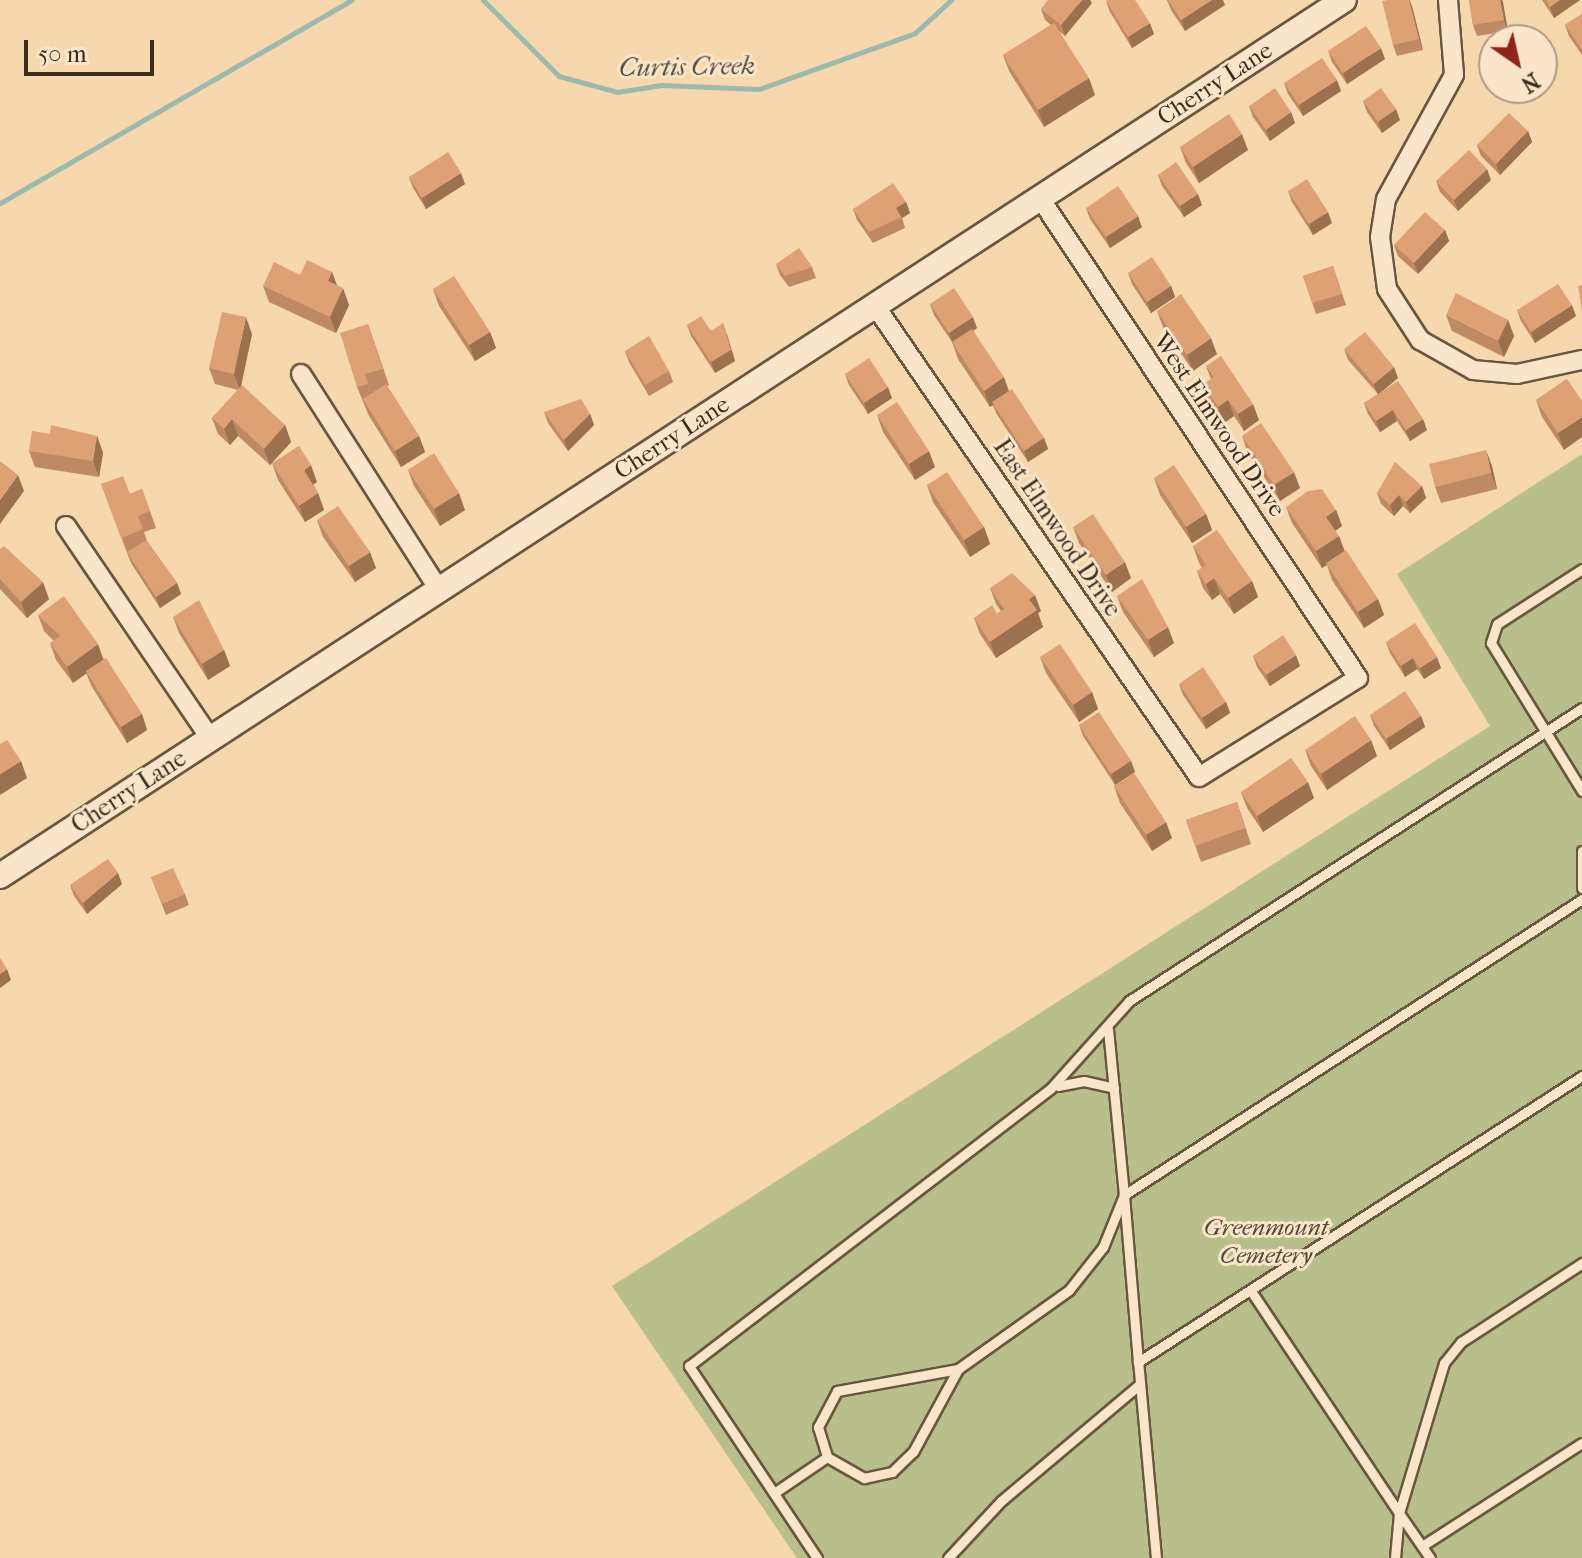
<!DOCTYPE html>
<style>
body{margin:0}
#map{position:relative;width:1582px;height:1558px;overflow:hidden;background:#f7d7ad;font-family:"IM FELL French Canon",serif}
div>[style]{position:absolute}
.green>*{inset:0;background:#b9bf8c}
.stream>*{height:5px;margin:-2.5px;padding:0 2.5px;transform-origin:2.5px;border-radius:2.5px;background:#9db9ad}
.roads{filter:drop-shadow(2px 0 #6a5740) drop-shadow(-2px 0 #6a5740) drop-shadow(0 2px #6a5740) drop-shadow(0 -2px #6a5740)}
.lane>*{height:9px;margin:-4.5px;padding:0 4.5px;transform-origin:4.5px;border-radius:4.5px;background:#fae5ca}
.street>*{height:18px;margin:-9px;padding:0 9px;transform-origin:9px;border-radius:9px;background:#fae5ca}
.secondary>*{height:24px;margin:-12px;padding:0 12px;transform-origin:12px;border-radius:12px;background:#fae5ca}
.wall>*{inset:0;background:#bf8a63}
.shaded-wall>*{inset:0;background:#9b7150}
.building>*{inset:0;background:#dea173}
span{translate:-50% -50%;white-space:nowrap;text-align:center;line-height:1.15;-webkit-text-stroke:6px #fae5ca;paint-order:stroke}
.street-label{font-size:24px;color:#3b2c1c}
.park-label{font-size:24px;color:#544932;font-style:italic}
.water-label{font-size:26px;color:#544f40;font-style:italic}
.north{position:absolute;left:1478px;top:24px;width:80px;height:80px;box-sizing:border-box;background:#fae5ca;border:2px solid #ae9b84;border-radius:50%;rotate:146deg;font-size:22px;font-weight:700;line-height:32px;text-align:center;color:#3b2c1c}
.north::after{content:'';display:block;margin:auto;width:28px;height:36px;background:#8f2418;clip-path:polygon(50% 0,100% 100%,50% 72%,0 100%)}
.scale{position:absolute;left:24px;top:40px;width:130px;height:36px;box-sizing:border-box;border:4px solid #3b2c1c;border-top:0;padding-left:10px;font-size:24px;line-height:28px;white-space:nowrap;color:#3b2c1c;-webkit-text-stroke:6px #fae5ca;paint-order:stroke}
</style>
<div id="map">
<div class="green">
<i style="clip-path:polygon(1582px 454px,1582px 1558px,797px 1558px,612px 1286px,1490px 726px,1397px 574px)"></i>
</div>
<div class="stream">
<i style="left:483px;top:0;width:107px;rotate:45deg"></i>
<i style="left:559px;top:76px;width:60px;rotate:15.4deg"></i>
<i style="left:617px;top:92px;width:45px;rotate:-9deg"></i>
<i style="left:661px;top:85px;width:98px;rotate:2.3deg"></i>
<i style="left:759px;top:89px;width:166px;rotate:-19.7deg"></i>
<i style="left:915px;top:33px;width:49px;rotate:-42.5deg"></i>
<i style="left:0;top:203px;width:406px;rotate:-30deg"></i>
</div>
<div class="roads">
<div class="lane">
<i style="left:1582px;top:569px;width:101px;rotate:147.1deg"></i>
<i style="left:1497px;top:624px;width:20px;rotate:108deg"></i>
<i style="left:1491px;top:643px;width:174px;rotate:58.4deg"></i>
<i style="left:1582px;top:851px;width:37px;rotate:90deg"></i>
<i style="left:1058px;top:1086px;width:26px;rotate:-11deg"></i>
<i style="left:1084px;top:1081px;width:31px;rotate:13deg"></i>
<i style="left:1251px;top:1291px;width:267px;rotate:56.3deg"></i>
<i style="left:1399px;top:1513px;width:45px;rotate:95.1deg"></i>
<i style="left:1138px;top:1362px;width:168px;rotate:-94.8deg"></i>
<i style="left:1124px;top:1195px;width:545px;rotate:-32.87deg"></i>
<i style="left:958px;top:1369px;width:123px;rotate:169.7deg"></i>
<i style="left:837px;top:1391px;width:41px;rotate:117.8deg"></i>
<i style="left:818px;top:1427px;width:31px;rotate:73deg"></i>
<i style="left:827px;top:1457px;width:43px;rotate:29.6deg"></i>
<i style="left:864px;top:1478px;width:29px;rotate:-12deg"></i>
<i style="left:892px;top:1472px;width:29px;rotate:-44deg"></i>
<i style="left:913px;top:1452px;width:94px;rotate:-61.5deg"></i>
<i style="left:958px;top:1369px;width:136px;rotate:-35.4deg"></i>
<i style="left:1069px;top:1290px;width:55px;rotate:-51.7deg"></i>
<i style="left:1103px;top:1247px;width:56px;rotate:-68deg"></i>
<i style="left:1124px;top:1195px;width:166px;rotate:-95.5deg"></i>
<i style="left:774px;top:1493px;width:64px;rotate:-34.2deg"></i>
<i style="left:1422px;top:1546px;width:190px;rotate:-32.8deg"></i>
<i style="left:817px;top:1558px;width:231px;rotate:-123.7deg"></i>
<i style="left:689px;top:1366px;width:456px;rotate:-37.5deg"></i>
<i style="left:1051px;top:1088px;width:117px;rotate:-48.1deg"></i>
<i style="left:1129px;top:1001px;width:539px;rotate:-32.89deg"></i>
<i style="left:948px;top:1558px;width:78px;rotate:-47.1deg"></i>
<i style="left:1001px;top:1501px;width:182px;rotate:-40.1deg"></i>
<i style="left:1156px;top:1558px;width:197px;rotate:-95.2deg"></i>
<i style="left:1138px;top:1362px;width:528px;rotate:-32.79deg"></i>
<i style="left:1430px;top:1558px;width:55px;rotate:-124.6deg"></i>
<i style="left:1399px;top:1513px;width:157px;rotate:-73.3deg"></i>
<i style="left:1444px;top:1363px;width:27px;rotate:-51deg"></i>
<i style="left:1461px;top:1342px;width:145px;rotate:-33.1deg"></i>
</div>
<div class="street">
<i style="left:1448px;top:0;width:75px;rotate:85.4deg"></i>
<i style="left:1454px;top:75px;width:141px;rotate:118.7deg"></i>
<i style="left:1386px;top:199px;width:38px;rotate:99deg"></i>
<i style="left:1380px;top:237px;width:52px;rotate:82.3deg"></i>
<i style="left:1387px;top:289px;width:61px;rotate:57.1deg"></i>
<i style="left:1420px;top:340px;width:61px;rotate:29.5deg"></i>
<i style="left:1473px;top:370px;width:44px;rotate:5.2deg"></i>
<i style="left:1517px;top:374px;width:66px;rotate:-12.2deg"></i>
<i style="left:876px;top:307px;width:570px;rotate:55.5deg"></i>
<i style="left:1199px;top:777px;width:187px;rotate:-31.9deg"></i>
<i style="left:1358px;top:678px;width:576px;rotate:-123.52deg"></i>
<i style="left:301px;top:374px;width:256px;rotate:57.4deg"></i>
<i style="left:66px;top:526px;width:258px;rotate:55.8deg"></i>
</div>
<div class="secondary">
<i style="left:0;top:876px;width:1604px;rotate:-33.1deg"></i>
</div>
</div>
<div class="wall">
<i style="clip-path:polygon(1167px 0,1225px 5px,1185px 31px,1171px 10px)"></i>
<i style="clip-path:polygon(1387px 0,1410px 0,1423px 50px,1397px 56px,1393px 45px)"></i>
<i style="clip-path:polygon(1469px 0,1502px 0,1508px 31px,1477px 36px,1473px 25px)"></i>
<i style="clip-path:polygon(1542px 0,1580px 0,1554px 18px)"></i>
<i style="clip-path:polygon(1106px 1px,1154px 34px,1132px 48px,1110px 12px)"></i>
<i style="clip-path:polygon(1092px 3px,1065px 36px,1059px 31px,1095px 95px,1044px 127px,1009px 71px,1003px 55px,1051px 25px,1045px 20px,1041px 9px)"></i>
<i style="clip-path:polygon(1582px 14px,1582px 55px,1569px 36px,1565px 25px)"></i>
<i style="clip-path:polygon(1328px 51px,1385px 59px,1347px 84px,1332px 62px)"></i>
<i style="clip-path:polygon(1284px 83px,1341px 91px,1303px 116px,1288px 94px)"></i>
<i style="clip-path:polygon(1363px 101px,1400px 120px,1382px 133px,1367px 112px)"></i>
<i style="clip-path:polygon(1249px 106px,1295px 123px,1270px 141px,1253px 117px)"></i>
<i style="clip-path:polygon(1528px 131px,1532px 142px,1500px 175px,1481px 156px,1477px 145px)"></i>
<i style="clip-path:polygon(1180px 147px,1248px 150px,1199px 183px,1186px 163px)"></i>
<i style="clip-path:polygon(1158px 175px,1202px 205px,1184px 217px,1162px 186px)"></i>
<i style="clip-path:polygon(409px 177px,465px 184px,426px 209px,413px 188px)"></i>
<i style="clip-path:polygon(1491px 180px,1458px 211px,1440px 192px,1436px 181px)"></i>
<i style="clip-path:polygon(1288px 191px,1332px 223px,1313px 235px,1292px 202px)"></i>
<i style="clip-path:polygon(906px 202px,910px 213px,902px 218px,905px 228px,873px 243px,857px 220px,853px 209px)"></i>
<i style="clip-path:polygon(1086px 208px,1142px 227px,1110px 248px,1090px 219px)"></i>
<i style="clip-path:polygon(1445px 230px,1449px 241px,1418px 274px,1398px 256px,1394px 245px)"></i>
<i style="clip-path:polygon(776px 264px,812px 267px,816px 278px,789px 287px,780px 275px)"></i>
<i style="clip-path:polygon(1333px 266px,1346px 305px,1316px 314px,1303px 276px)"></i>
<i style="clip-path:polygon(332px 272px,337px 286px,349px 305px,336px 333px,269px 302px,263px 286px,300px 275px)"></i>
<i style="clip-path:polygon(1128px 273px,1171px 286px,1175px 297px,1151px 313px,1132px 284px)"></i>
<i style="clip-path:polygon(433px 289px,490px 332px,496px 348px,475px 361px,439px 306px)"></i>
<i style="clip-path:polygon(930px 304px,977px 328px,973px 331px,1009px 391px,1044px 438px,1048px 449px,1028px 462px,996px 413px,993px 405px,990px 407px,958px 359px,952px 342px,934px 315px)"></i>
<i style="clip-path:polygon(1517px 310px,1576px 316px,1535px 343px,1521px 321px)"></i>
<i style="clip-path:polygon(1157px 311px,1217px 354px,1193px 371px,1163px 327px)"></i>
<i style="clip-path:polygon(1446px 315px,1508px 320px,1514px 336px,1504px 357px,1452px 331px)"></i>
<i style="clip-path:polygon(368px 324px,389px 385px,387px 386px,419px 436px,425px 452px,401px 467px,369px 416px,357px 387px)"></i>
<i style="clip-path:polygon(687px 325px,727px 334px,735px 361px,715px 373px,691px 336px)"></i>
<i style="clip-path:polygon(252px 334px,241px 387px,285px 425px,291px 442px,270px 465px,238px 436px,230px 445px,218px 434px,212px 418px,238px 390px,215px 384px,209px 368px)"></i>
<i style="clip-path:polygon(1344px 349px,1398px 378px,1381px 392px,1427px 430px,1410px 441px,1397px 421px,1380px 432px,1368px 414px,1364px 403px,1378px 394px,1348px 360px)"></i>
<i style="clip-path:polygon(625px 351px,669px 371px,673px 382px,649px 396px,629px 362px)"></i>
<i style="clip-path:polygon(1206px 366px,1259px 420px,1244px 431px,1234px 416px,1224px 423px,1209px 401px,1203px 385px,1211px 379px)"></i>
<i style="clip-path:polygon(845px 374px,892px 398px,868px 414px,849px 385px)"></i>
<i style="clip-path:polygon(1567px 379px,1564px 450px,1542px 417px,1536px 400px)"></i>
<i style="clip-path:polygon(544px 412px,590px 414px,594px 425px,568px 451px,548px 423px)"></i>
<i style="clip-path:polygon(877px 415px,935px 467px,915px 480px,883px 432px)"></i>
<i style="clip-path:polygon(50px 434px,97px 436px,103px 453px,99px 477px,35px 467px,29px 451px)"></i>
<i style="clip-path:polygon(1242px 436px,1300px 488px,1280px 501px,1248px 453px)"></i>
<i style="clip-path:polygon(272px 463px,317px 482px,313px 484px,318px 493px,324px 510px,305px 522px,278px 480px)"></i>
<i style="clip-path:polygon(1492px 466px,1497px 489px,1441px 503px,1435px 487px)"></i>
<i style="clip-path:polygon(408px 470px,465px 510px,440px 526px,414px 486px)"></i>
<i style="clip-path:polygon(1154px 478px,1206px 514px,1212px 530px,1192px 543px,1160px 495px)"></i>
<i style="clip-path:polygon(101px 484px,130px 494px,142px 489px,156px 528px,144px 532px,147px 541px,177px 583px,181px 594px,160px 608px,131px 563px)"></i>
<i style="clip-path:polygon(927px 485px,984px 527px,990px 544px,970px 557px,933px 502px)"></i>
<i style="clip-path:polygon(1422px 486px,1426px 498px,1410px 513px,1403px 506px,1394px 516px,1381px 504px,1377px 493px)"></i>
<i style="clip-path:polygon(1286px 507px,1336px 510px,1342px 526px,1335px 531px,1344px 551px,1378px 599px,1384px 615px,1364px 628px,1332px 580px,1327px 565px,1322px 568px,1292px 523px)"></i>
<i style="clip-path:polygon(317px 520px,376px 568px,355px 582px,323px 537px)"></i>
<i style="clip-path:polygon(1073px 527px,1131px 578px,1112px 592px,1079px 543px)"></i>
<i style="clip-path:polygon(1193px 546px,1252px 581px,1258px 597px,1234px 614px,1220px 594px,1212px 600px,1203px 588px,1197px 571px,1202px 568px,1199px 563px)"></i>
<i style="clip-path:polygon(0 549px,49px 599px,27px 618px,0 589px)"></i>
<i style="clip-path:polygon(990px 588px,1041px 611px,1038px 613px,1043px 627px,996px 658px,980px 634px,974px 618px,997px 614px,1001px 611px,996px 604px)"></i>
<i style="clip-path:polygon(1117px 596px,1174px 643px,1154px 657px,1123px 612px)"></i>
<i style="clip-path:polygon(38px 615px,104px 659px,142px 714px,147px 730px,127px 743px,92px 687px,86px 673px,73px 683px,56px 660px,50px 643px,54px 641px,44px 631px)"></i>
<i style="clip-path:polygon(173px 617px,224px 650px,230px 666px,208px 680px,179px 633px)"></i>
<i style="clip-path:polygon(1386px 642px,1441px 668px,1424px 679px,1417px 669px,1405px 677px,1390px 653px)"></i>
<i style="clip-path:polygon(1253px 656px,1300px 666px,1270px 686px,1257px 667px)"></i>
<i style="clip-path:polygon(1040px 657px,1092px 692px,1098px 709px,1079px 722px,1046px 673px)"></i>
<i style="clip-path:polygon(1179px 684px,1226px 702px,1230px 713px,1206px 729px,1183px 695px)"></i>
<i style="clip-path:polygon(1370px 715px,1421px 716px,1425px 727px,1390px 750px,1374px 726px)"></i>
<i style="clip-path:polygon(1079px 725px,1131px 761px,1135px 772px,1115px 785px,1083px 736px)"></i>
<i style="clip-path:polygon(1305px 750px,1377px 756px,1327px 790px,1311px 766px)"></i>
<i style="clip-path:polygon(1114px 786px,1172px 838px,1152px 851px,1120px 803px)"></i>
<i style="clip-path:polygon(1241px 792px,1314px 798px,1263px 832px,1247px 808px)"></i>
<i style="clip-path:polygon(1237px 802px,1251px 844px,1201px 862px,1186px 820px)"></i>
<i style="clip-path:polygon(151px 877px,185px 894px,189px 905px,166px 915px)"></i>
<i style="clip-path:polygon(122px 884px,87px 914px,74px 896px,70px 885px)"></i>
</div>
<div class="shaded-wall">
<i style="clip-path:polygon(1082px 0,1090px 0,1092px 3px,1065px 36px,1061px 25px)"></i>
<i style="clip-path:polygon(1212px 0,1223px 0,1225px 5px,1185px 31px,1181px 20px)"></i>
<i style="clip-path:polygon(1409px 0,1412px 6px,1423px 50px,1419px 39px)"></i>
<i style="clip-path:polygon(1500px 0,1502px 0,1503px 2px,1508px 31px,1504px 20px)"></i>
<i style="clip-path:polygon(1560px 0,1580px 0,1554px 18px,1550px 7px)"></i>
<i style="clip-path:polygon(1150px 23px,1154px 34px,1132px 48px,1128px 37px)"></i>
<i style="clip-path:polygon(1381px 48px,1385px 59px,1347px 84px,1343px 73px)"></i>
<i style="clip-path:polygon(1089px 78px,1095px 95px,1044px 127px,1038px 110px)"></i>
<i style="clip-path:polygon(1337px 80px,1341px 91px,1303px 116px,1299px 105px)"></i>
<i style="clip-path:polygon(1396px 109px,1400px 120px,1382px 133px,1378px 122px)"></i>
<i style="clip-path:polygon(1291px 112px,1295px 123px,1270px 141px,1266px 130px)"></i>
<i style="clip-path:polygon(1528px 131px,1532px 142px,1500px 175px,1496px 164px)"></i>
<i style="clip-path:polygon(1242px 134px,1248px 150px,1199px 183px,1193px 167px)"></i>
<i style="clip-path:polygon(1487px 169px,1491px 180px,1458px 211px,1454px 200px)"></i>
<i style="clip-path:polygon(461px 173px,465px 184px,426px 209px,422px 198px)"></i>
<i style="clip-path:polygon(1198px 194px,1202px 205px,1184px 217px,1180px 206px)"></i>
<i style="clip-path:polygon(906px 202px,910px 213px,902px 218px,896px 208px)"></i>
<i style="clip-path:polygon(1328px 212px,1332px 223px,1313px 235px,1309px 224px)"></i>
<i style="clip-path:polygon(1138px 216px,1142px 227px,1110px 248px,1106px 237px)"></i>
<i style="clip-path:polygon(1445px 230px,1449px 241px,1418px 274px,1414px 263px)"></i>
<i style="clip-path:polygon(332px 272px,338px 288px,328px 281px)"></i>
<i style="clip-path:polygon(1171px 286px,1175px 297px,1151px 313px,1147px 302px)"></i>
<i style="clip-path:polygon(343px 288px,349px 305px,336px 333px,330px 317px)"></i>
<i style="clip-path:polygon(1572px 305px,1576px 316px,1535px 343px,1531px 332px)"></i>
<i style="clip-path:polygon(246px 317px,252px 334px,240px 390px,234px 374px)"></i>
<i style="clip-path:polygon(973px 317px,977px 328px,953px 344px,949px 333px)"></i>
<i style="clip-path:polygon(1508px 320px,1514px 336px,1504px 357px,1498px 341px)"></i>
<i style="clip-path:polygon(723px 323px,735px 361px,715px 373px,711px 362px)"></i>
<i style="clip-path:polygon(490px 332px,496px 348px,475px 361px,469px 345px)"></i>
<i style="clip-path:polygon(1211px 338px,1217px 354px,1193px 371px,1187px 355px)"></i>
<i style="clip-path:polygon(1394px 367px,1398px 378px,1378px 395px,1374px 384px)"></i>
<i style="clip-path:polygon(1004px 377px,1010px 394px,990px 407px,984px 391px)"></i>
<i style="clip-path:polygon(888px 387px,892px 398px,868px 414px,864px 403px)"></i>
<i style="clip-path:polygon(1228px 400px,1234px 416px,1224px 423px,1218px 407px)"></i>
<i style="clip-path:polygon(1253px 404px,1259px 420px,1244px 431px,1238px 414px)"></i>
<i style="clip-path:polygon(1393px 410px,1397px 421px,1380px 432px,1376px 421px)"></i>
<i style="clip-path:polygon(590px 414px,594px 425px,568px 451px,564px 440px)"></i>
<i style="clip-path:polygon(1582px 417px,1582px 437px,1564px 450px,1558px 433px)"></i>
<i style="clip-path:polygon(232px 419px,238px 436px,230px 445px,224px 429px)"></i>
<i style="clip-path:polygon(1423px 419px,1427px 430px,1410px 441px,1406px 430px)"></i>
<i style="clip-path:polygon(285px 425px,291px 442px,270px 465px,264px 449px)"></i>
<i style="clip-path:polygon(97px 436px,103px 453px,99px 477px,93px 461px)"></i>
<i style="clip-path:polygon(419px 436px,425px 452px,401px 467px,395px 451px)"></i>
<i style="clip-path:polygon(1044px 438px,1048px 449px,1028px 462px,1024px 451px)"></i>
<i style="clip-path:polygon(1486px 450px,1492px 466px,1497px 489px,1491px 473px)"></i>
<i style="clip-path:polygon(929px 451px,935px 467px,915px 480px,909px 464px)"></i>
<i style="clip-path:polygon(311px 465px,317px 482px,310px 487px,304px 470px)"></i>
<i style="clip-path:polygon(1294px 472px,1300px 488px,1280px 501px,1274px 485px)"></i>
<i style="clip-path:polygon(18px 475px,24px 491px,0 524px,0 500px)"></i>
<i style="clip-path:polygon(1422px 486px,1426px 498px,1410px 513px,1406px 502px)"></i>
<i style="clip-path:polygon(318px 493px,324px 510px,305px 522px,299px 506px)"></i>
<i style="clip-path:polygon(459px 493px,465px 510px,440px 526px,434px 509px)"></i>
<i style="clip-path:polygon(1399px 495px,1403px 506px,1394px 516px,1390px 505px)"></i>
<i style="clip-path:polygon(1336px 510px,1342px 526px,1332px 533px,1326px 517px)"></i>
<i style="clip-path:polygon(1206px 514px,1212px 530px,1192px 543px,1186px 527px)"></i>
<i style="clip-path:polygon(984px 527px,990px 544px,970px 557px,964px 540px)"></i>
<i style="clip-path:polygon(1339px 536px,1345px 552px,1322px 568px,1316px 551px)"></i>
<i style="clip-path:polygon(370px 552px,376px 568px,355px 582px,349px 566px)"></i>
<i style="clip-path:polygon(1125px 562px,1131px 578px,1112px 592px,1106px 575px)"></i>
<i style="clip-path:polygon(1214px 578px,1220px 594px,1212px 600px,1206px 584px)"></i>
<i style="clip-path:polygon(1252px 581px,1258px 597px,1234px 614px,1228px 598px)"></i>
<i style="clip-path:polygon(43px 582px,49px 599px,27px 618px,21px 602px)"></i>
<i style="clip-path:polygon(177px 583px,181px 594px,160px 608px,156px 597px)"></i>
<i style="clip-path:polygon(1035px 595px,1041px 611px,1038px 613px,1043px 627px,996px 658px,990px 642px,1029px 599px)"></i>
<i style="clip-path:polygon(1378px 599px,1384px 615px,1364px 628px,1358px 612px)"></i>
<i style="clip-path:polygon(1168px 627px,1174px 643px,1154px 657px,1148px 640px)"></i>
<i style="clip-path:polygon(98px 644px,104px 661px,73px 683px,67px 667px)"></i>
<i style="clip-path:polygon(224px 650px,230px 666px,208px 680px,202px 664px)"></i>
<i style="clip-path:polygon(1296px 655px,1300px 666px,1270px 686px,1266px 675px)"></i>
<i style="clip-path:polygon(1437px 657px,1441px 668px,1424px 679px,1420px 668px)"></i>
<i style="clip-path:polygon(1413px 658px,1417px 669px,1405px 677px,1401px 666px)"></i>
<i style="clip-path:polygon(1092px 692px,1098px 709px,1079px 722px,1073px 705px)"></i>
<i style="clip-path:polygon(1226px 702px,1230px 713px,1206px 729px,1202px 718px)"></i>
<i style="clip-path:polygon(142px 714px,147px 730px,127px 743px,121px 727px)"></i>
<i style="clip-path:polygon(1421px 716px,1425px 727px,1390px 750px,1386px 739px)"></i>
<i style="clip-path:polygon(1371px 740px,1377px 756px,1327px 790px,1321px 774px)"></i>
<i style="clip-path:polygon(21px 761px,27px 778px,0 795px,0 774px)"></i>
<i style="clip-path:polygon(1131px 761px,1135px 772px,1115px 785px,1111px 774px)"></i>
<i style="clip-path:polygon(1308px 782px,1314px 798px,1263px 832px,1257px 816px)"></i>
<i style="clip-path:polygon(1166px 822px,1172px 838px,1152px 851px,1146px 835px)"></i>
<i style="clip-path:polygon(118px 873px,122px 884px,87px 914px,83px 903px)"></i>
<i style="clip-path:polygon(7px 969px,11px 980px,0 988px,0 974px)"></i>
</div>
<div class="building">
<i style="clip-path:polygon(1048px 0,1082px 0,1061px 25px,1041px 9px)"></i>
<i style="clip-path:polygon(1108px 0,1135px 0,1150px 23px,1128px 37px,1106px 1px)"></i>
<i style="clip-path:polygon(1168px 0,1212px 0,1181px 20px)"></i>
<i style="clip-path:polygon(1387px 0,1409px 0,1419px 39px,1393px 45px,1382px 1px)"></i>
<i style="clip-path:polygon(1469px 0,1500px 0,1504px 20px,1473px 25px)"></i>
<i style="clip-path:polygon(1546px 0,1560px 0,1550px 7px)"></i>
<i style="clip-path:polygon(1582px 14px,1582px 50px,1565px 25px)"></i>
<i style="clip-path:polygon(1054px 23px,1089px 78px,1038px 110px,1003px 55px)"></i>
<i style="clip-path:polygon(1366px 26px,1381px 48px,1343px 73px,1328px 51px)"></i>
<i style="clip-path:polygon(1322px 58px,1337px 80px,1299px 105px,1284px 83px)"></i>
<i style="clip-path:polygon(1275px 88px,1291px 112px,1266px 130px,1249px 106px)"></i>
<i style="clip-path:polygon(1381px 88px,1396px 109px,1378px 122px,1363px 101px)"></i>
<i style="clip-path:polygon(1509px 113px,1528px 131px,1496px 164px,1477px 145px)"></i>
<i style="clip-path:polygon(1229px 114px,1242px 134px,1193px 167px,1180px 147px)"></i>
<i style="clip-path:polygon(1469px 150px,1487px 169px,1454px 200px,1436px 181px)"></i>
<i style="clip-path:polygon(448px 152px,461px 173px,422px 198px,409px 177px)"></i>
<i style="clip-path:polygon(1176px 162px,1198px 194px,1180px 206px,1158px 175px)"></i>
<i style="clip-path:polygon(1307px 179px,1328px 212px,1309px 224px,1288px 191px)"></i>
<i style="clip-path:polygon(893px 183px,906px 202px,896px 208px,901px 217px,869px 232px,853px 209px)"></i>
<i style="clip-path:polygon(1118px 186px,1138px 216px,1106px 237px,1086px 208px)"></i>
<i style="clip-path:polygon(1425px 212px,1445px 230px,1414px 263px,1394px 245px)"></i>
<i style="clip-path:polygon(799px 248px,812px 267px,785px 276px,776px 264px)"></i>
<i style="clip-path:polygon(1152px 257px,1171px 286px,1147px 302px,1128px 273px)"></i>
<i style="clip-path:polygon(307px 260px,332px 272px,328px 281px,343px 288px,330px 317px,263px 286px,274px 262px,300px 275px)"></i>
<i style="clip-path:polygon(1333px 266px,1342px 294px,1312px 303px,1303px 276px)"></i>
<i style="clip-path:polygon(454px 276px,490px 332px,469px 345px,433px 289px)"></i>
<i style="clip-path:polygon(1558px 284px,1572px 305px,1531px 332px,1517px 310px)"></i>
<i style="clip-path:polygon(1582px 285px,1582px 311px,1578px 286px)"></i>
<i style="clip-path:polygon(954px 288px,973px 317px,949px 333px,930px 304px)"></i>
<i style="clip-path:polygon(1456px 293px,1508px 320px,1498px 341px,1446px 315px)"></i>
<i style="clip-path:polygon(1181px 294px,1211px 338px,1187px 355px,1157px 311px)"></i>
<i style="clip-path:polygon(222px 312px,246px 317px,234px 374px,209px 368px)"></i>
<i style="clip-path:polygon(701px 316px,711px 331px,723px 323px,731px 350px,711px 362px,687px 325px)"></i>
<i style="clip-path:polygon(368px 324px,383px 369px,365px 374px,368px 384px,357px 387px,340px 333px)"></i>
<i style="clip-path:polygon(972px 329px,1004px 377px,984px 391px,952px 342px)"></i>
<i style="clip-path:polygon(1365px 332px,1394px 367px,1374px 384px,1344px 349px)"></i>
<i style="clip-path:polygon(649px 336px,669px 371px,645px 385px,625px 351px)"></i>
<i style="clip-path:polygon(1221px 356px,1253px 404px,1238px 414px,1228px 400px,1218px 407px,1203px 385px,1214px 377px,1206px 366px)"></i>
<i style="clip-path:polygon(869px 358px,888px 387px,864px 403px,845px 374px)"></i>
<i style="clip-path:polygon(1567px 379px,1582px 401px,1582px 417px,1558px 433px,1536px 400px)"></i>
<i style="clip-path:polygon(1398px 381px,1423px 419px,1406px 430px,1393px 410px,1376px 421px,1364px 403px)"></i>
<i style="clip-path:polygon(386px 384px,419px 436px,395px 451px,363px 399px)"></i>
<i style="clip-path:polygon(242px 385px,285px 425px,264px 449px,232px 419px,224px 429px,212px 418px)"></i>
<i style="clip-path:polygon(1012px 389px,1044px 438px,1024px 451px,992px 402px)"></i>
<i style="clip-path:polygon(581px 399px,590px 414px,564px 440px,544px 412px)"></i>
<i style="clip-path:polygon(897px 402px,929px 451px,909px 464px,877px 415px)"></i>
<i style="clip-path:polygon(1261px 423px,1294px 472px,1274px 485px,1242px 436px)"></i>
<i style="clip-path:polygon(51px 425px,97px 436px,93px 461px,29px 451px,32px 431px,50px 434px)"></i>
<i style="clip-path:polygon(299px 446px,311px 465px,304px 470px,318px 493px,299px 506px,272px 463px)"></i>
<i style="clip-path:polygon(1486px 450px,1491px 473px,1435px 487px,1429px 464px)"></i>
<i style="clip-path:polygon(434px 453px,459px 493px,434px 509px,408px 470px)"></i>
<i style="clip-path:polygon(0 461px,18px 475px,0 500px)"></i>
<i style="clip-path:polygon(1395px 462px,1422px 486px,1406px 502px,1399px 495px,1390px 505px,1377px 493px)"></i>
<i style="clip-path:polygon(1174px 465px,1206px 514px,1186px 527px,1154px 478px)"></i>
<i style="clip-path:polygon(947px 472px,984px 527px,964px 540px,927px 485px)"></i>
<i style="clip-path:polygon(123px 476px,130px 494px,142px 489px,150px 511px,138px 516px,143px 529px,121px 538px,101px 484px)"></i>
<i style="clip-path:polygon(1322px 489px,1336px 510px,1326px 517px,1339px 536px,1316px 551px,1286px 507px,1308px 491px)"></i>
<i style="clip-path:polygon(338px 506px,370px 552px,349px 566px,317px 520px)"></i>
<i style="clip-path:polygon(1093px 514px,1125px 562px,1106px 575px,1073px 527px)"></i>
<i style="clip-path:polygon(1217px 530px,1252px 581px,1228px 598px,1214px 578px,1206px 584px,1197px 571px,1206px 565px,1193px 546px)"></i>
<i style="clip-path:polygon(146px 540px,177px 583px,156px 597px,127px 552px)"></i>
<i style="clip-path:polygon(4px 546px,43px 582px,21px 602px,0 579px,0 549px)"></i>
<i style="clip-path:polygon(1346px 550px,1378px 599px,1358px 612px,1326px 563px)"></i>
<i style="clip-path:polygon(1012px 573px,1035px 595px,1029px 599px,1037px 610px,990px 642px,974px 618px,992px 605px,997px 614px,1004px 609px,990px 588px)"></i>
<i style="clip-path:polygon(1142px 579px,1168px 627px,1148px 640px,1117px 596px)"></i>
<i style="clip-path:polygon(64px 596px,98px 644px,67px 667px,50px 643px,60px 636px,38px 615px)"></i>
<i style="clip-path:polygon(199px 600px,224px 650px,202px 664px,173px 617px)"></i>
<i style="clip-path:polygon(1415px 623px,1437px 657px,1420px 668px,1413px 658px,1401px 666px,1386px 642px)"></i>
<i style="clip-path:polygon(1283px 635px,1296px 655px,1266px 675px,1253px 656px)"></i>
<i style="clip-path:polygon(1060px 644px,1092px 692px,1073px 705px,1040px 657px)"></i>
<i style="clip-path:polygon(106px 658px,142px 714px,121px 727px,86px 671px)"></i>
<i style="clip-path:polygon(1203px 667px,1226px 702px,1202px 718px,1179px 684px)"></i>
<i style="clip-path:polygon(1405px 691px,1421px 716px,1386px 739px,1370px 715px)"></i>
<i style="clip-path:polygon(1099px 712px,1131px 761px,1111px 774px,1079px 725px)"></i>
<i style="clip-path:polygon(1355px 716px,1371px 740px,1321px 774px,1305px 750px)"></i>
<i style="clip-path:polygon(7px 740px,21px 761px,0 774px,0 744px)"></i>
<i style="clip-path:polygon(1291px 758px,1308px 782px,1257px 816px,1241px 792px)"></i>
<i style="clip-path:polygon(1134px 773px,1166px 822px,1146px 835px,1114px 786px)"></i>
<i style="clip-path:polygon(1237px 802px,1245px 828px,1195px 846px,1186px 820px)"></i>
<i style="clip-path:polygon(108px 859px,118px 873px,83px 903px,70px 885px)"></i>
<i style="clip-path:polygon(173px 868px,185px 894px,162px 904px,151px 877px)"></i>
<i style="clip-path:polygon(0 958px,7px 969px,0 974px)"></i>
</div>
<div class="street-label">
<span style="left:1215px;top:84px;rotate:-33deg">Cherry Lane</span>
<span style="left:1219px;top:425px;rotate:56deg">West Elmwood Drive</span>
<span style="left:672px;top:438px;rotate:-33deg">Cherry Lane</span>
<span style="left:1057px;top:528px;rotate:56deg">East Elmwood Drive</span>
<span style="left:129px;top:792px;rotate:-33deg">Cherry Lane</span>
</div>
<div class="park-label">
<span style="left:1266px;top:1242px">Greenmount<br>Cemetery</span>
</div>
<div class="water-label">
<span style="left:687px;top:67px;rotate:-1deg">Curtis Creek</span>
</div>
<div class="north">N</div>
<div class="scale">50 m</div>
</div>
